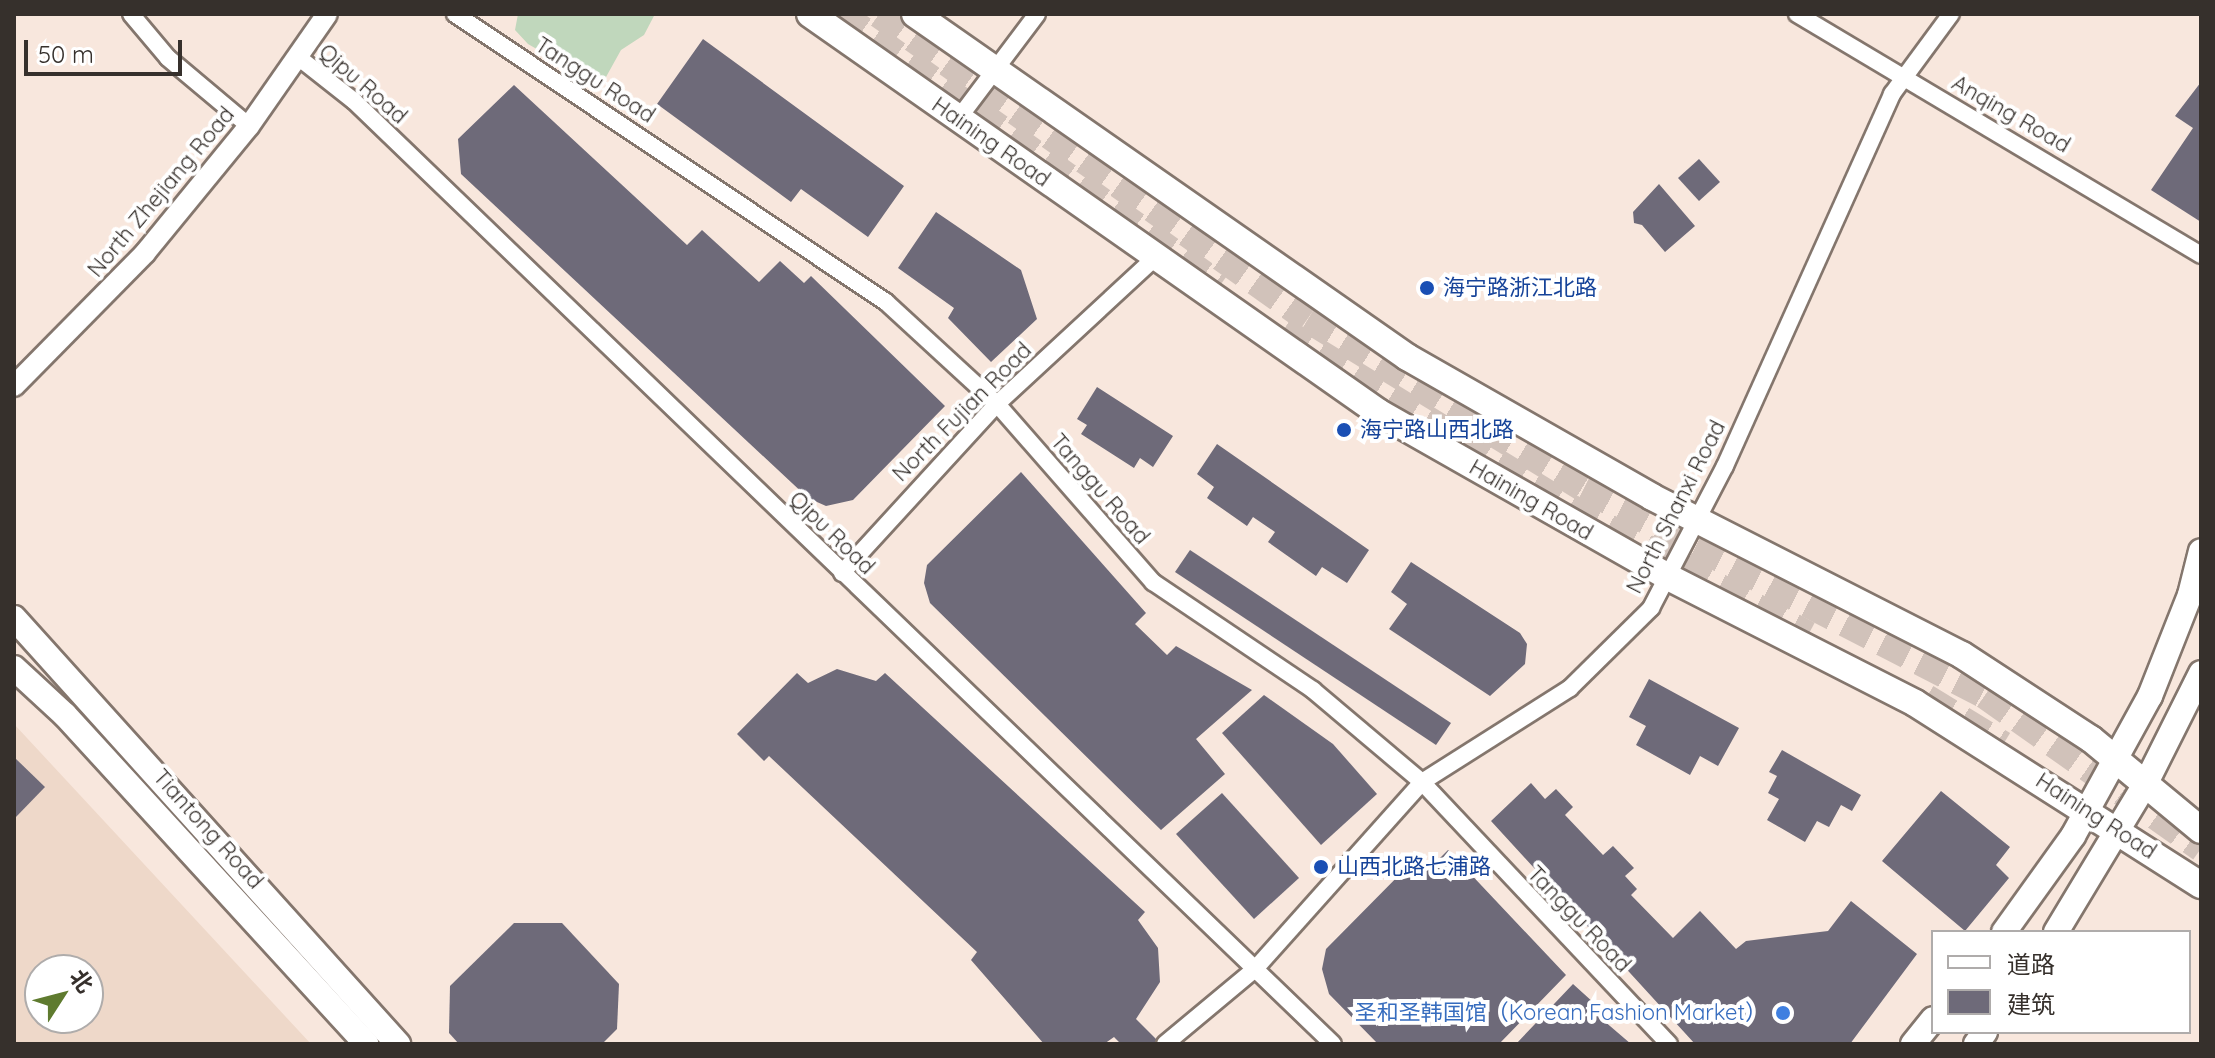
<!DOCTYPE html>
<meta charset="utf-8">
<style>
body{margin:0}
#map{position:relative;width:2215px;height:1058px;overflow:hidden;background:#f8e7dd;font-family:Quicksand,"Noto Sans SC",sans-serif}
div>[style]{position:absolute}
.built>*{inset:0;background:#eed8c9}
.green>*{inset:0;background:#c0d7bc}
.building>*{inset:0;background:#6e6a79}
.trunk-tunnel>*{height:28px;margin-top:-14px;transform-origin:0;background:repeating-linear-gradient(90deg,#d1c2ba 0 28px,transparent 0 42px)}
.roads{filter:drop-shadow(2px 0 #84766d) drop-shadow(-2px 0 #84766d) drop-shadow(0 2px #84766d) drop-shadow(0 -2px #84766d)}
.minor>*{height:16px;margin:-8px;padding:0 8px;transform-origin:8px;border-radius:8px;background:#fff}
.tertiary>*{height:20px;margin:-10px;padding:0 10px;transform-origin:10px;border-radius:10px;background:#fff}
.secondary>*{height:24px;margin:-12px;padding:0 12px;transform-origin:12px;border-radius:12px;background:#fff}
.primary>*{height:26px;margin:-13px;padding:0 13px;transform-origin:13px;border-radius:13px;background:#fff}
.dots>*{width:22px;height:22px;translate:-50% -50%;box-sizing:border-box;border:4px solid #fff;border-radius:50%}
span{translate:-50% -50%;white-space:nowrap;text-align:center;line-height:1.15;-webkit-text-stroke:8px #fff;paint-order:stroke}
.street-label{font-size:22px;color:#36302c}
.transit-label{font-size:22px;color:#164399}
.left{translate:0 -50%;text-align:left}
.shop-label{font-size:22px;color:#366cbe}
.right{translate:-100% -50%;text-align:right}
.frame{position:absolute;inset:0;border:16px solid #36302c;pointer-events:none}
.legend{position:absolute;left:1931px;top:930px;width:260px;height:104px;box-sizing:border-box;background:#fff;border:2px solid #afacab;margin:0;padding:10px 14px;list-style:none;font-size:24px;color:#36302c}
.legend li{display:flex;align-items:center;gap:16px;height:40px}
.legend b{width:40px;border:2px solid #afacab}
.north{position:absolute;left:24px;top:954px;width:80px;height:80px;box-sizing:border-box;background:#fff;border:2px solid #afacab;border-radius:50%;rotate:54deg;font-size:22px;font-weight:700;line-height:32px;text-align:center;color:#36302c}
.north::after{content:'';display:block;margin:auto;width:28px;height:36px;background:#5f7b2f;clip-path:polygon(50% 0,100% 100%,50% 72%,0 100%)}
.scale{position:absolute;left:24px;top:40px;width:158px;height:36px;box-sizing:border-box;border:4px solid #36302c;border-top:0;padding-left:10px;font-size:24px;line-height:28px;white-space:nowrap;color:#36302c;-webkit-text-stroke:6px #fff;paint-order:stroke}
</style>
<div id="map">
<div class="built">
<i style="clip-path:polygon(evenodd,14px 724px,311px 1044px,14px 1044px,14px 724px,40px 970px,88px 970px,88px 1018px,40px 1018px,40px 970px)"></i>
</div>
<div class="green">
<i style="clip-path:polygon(518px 14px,655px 14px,644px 35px,621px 50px,601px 86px,528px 44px,515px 30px)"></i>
</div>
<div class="building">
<i style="clip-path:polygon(703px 39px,904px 186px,868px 237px,801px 189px,791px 202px,657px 104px)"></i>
<i style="clip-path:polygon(2201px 82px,2201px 222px,2151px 190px,2193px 128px,2175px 116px)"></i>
<i style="clip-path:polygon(514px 85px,687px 245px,702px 230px,759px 282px,780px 261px,804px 283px,811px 276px,945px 406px,853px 500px,826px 506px,808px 498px,461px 174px,458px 139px)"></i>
<i style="clip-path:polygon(1699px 159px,1720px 182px,1699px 201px,1678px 178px)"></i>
<i style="clip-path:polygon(1659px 184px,1695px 226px,1665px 252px,1642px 225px,1634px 223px,1633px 212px)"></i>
<i style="clip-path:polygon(936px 212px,1021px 270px,1037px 319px,991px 362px,948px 318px,954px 308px,898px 268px)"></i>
<i style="clip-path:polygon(1097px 387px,1173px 436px,1153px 467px,1140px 458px,1134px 468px,1081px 434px,1087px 425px,1077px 419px)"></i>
<i style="clip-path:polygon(1217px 444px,1369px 550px,1347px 583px,1322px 567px,1316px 576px,1268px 542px,1275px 532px,1253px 517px,1247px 526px,1207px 498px,1214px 487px,1197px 474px)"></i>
<i style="clip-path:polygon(1021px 472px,1146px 613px,1135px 624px,1167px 655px,1176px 646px,1252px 690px,1196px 739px,1225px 774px,1161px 830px,930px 603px,924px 583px,927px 565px)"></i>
<i style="clip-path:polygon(1190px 550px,1451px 723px,1436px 745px,1175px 572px)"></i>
<i style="clip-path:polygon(1411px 562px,1520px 633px,1527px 644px,1525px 664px,1490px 696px,1389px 629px,1407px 604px,1391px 592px)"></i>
<i style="clip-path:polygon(837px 669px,876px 681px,885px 673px,1145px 912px,1138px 920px,1158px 948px,1160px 982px,1136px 1019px,1161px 1044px,1121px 1044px,1114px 1037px,1104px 1044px,1044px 1044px,971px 960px,977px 952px,769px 756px,764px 761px,737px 734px,797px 673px,808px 683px)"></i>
<i style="clip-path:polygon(1649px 679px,1739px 728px,1718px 766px,1700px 756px,1690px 775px,1636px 745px,1646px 726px,1629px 717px)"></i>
<i style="clip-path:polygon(1264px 695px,1333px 744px,1377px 794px,1321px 845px,1222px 733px)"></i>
<i style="clip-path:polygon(1782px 750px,1861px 795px,1852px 811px,1841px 805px,1829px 827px,1817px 821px,1805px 842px,1767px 820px,1779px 799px,1768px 793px,1777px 776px,1769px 772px)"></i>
<i style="clip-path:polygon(14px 757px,45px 787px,14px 819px)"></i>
<i style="clip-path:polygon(1531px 783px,1545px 799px,1556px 789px,1573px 807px,1565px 815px,1603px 855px,1613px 846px,1634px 868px,1625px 876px,1637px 889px,1631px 895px,1673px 938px,1700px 911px,1736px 949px,1746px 941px,1828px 931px,1851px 901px,1917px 954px,1850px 1044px,1695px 1044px,1491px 821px)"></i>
<i style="clip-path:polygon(1941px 791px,2010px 847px,1996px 865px,2009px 878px,1965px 931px,1882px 861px)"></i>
<i style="clip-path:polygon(1222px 793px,1299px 878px,1254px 919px,1176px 834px)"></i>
<i style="clip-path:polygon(1448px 850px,1566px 975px,1499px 1044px,1378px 1044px,1329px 994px,1322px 969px,1326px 949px,1415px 859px,1427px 871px)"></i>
<i style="clip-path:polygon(514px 923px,562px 923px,619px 984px,617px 1029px,602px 1044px,459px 1044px,449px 1033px,450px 986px)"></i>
<i style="clip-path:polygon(1573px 984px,1594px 1003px,1589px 1008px,1631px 1044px,1516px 1044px)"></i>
</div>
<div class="trunk-tunnel">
<i style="left:840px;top:14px;width:467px;rotate:35.6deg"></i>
<i style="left:879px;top:14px;width:526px;rotate:35.41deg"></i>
<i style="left:1308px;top:319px;width:324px;rotate:31.5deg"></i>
<i style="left:1584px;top:488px;width:451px;rotate:27.3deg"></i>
<i style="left:1985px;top:695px;width:265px;rotate:35.3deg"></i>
<i style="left:1283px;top:331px;width:338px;rotate:31.6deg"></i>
<i style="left:1571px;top:508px;width:269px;rotate:28.2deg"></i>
<i style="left:1926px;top:698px;width:90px;rotate:31.4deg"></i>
</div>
<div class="roads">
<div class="minor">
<i style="left:131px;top:14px;width:57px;rotate:49.9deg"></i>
<i style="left:168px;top:58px;width:106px;rotate:40deg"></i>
<i style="left:455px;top:14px;width:518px;rotate:33.75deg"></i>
<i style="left:886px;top:302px;width:151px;rotate:42.6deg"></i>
<i style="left:997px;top:404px;width:237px;rotate:48.8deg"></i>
<i style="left:1153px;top:582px;width:193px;rotate:34deg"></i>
<i style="left:1313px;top:690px;width:143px;rotate:40.2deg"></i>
<i style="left:1422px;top:782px;width:360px;rotate:46.7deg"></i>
<i style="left:1797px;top:14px;width:470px;rotate:30.8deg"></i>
<i style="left:298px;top:57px;width:71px;rotate:38.2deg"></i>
<i style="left:354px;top:101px;width:1359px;rotate:43.93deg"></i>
<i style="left:958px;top:119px;width:131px;rotate:-53deg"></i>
<i style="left:842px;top:573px;width:229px;rotate:-47.5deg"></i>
<i style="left:997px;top:404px;width:217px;rotate:-42.8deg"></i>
<i style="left:1165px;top:1044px;width:117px;rotate:-39.8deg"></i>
<i style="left:1255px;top:969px;width:251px;rotate:-48.2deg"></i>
<i style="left:1422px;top:782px;width:175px;rotate:-32.4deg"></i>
<i style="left:1570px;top:688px;width:114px;rotate:-44.6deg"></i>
<i style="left:1651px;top:608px;width:160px;rotate:-62.5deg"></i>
<i style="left:1725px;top:466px;width:408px;rotate:-65.8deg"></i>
<i style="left:1892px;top:94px;width:99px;rotate:-53.6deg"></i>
</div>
<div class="tertiary">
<i style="left:14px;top:386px;width:187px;rotate:-45.4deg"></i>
<i style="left:145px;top:253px;width:164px;rotate:-50.7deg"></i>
<i style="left:249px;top:126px;width:136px;rotate:-55.1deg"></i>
</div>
<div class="secondary">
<i style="left:14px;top:618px;width:574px;rotate:47.97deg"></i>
<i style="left:14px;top:668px;width:69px;rotate:42.7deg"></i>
<i style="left:65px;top:715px;width:446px;rotate:47.5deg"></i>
<i style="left:2004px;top:932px;width:118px;rotate:-54.3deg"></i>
<i style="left:2073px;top:836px;width:160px;rotate:-61.2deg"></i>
<i style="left:2150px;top:696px;width:109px;rotate:-68.4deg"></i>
<i style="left:2190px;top:595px;width:45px;rotate:-76deg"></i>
<i style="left:2056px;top:932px;width:174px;rotate:-58.9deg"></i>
<i style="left:2146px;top:783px;width:123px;rotate:-63.4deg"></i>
<i style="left:1913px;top:1044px;width:32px;rotate:-51deg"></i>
<i style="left:1976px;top:1044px;width:15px;rotate:-53deg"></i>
</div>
<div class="primary">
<i style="left:810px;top:14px;width:694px;rotate:35.02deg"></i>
<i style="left:1378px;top:412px;width:336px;rotate:29.6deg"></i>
<i style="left:1670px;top:578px;width:275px;rotate:27deg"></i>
<i style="left:1915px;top:703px;width:339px;rotate:32.5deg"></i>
<i style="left:915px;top:14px;width:600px;rotate:34.88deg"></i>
<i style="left:1407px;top:357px;width:282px;rotate:29.7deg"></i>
<i style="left:1652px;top:497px;width:348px;rotate:27deg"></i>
<i style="left:1962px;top:655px;width:154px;rotate:33.1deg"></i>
<i style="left:2091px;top:739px;width:143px;rotate:39.6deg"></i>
</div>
</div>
<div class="dots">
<i style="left:1427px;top:288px;background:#1a4fb4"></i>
<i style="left:1344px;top:430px;background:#1a4fb4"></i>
<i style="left:1321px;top:867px;background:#1a4fb4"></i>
<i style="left:1783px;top:1013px;background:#3f7fe0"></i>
</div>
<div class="street-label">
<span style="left:595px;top:80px;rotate:33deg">Tanggu Road</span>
<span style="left:363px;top:84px;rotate:41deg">Qipu Road</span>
<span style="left:2011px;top:114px;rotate:30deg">Anqing Road</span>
<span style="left:991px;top:142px;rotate:35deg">Haining Road</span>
<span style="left:161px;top:192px;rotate:-50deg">North Zhejiang Road</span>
<span style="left:962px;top:412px;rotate:-45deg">North Fujian Road</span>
<span style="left:1100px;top:489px;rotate:49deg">Tanggu Road</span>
<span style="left:1531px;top:500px;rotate:30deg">Haining Road</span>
<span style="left:1676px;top:507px;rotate:-63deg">North Shanxi Road</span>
<span style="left:832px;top:533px;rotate:44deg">Qipu Road</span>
<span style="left:2096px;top:816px;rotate:33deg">Haining Road</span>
<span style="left:208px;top:829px;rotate:48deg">Tiantong Road</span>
<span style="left:1579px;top:919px;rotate:46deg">Tanggu Road</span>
</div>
<div class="transit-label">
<span class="left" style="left:1443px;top:288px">海宁路浙江北路</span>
<span class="left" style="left:1360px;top:430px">海宁路山西北路</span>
<span class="left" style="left:1337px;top:867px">山西北路七浦路</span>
</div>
<div class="shop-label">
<span class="right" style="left:1767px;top:1013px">圣和圣韩国馆（Korean Fashion Market）</span>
</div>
<div class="frame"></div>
<ul class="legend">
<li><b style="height:10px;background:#fff"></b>道路</li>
<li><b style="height:22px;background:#6e6a79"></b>建筑</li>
</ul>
<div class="north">北</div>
<div class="scale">50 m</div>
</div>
